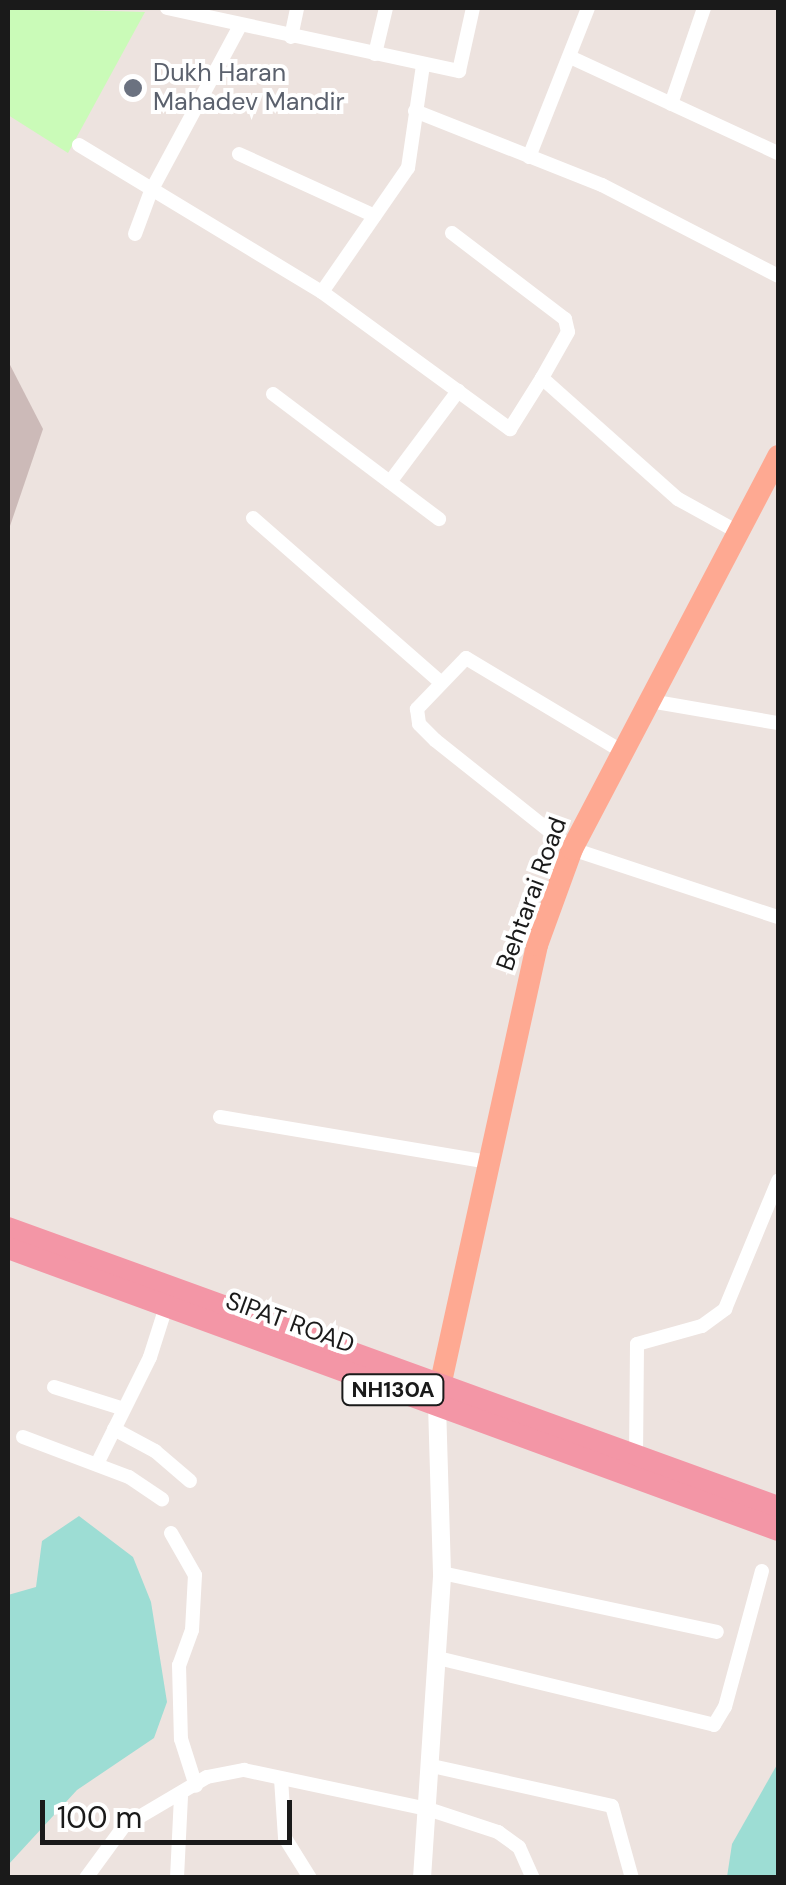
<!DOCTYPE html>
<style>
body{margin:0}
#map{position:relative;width:786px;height:1885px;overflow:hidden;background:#ede3df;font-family:"DM Sans",sans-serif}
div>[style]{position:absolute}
.park>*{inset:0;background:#cafbb8}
.water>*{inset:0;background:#9dddd4}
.building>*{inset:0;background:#ccbab8}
.minor>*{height:14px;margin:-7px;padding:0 7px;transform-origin:7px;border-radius:7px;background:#fff}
.tertiary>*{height:18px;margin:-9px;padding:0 9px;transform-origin:9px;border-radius:9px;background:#fff}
.primary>*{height:22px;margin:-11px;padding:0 11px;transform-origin:11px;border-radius:11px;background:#fea992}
.trunk>*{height:22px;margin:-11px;padding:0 11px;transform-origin:11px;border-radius:11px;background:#f396a6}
.dots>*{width:28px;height:28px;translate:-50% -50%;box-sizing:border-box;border:5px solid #fff;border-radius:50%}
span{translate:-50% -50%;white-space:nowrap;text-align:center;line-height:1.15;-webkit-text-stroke:8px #fff;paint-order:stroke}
.shield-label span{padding:2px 8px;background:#fff;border:2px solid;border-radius:8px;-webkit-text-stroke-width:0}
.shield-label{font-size:22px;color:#1a1a1a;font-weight:700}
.worship-label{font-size:25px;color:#5b616d}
.left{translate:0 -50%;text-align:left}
.street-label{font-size:25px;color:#1a1a1a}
.frame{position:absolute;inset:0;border:10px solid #1a1a1a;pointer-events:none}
.scale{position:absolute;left:40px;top:1800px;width:252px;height:45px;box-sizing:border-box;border:5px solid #1a1a1a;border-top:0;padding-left:12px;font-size:30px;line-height:35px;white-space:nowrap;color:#1a1a1a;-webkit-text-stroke:8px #fff;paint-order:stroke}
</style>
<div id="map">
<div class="park">
<i style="clip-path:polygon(8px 8px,145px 12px,68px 153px,8px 115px)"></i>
</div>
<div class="water">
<i style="clip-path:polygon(79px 1516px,133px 1557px,151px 1602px,167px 1702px,154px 1738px,77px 1790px,8px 1865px,8px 1595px,36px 1587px,42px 1541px)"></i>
<i style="clip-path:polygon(778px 1763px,778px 1877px,727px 1877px,732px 1844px)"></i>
</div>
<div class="building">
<i style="clip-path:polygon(8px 361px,43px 429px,10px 526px,8px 525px)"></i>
</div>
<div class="minor">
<i style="left:167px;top:8px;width:299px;rotate:12.2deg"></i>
<i style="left:459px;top:71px;width:65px;rotate:-77.5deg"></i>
<i style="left:291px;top:37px;width:30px;rotate:-78deg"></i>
<i style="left:375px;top:54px;width:47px;rotate:-76.6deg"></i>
<i style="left:570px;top:57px;width:229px;rotate:24.8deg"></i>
<i style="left:671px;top:104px;width:102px;rotate:-71deg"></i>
<i style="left:415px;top:111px;width:201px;rotate:21.6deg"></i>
<i style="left:602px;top:185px;width:198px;rotate:27.3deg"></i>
<i style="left:79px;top:145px;width:284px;rotate:31.2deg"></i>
<i style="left:322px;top:292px;width:233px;rotate:36.1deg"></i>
<i style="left:510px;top:429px;width:60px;rotate:-57.9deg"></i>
<i style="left:542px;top:378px;width:182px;rotate:41.7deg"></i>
<i style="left:678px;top:499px;width:68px;rotate:28.8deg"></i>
<i style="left:239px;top:154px;width:149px;rotate:24.5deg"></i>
<i style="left:529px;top:157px;width:160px;rotate:-68.4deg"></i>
<i style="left:452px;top:233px;width:142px;rotate:37.3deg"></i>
<i style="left:565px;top:319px;width:13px;rotate:77deg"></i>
<i style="left:568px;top:332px;width:53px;rotate:119.5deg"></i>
<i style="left:135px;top:234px;width:46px;rotate:-69.6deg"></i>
<i style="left:151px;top:191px;width:187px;rotate:-61.7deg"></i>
<i style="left:322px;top:292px;width:151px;rotate:-55.3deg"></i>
<i style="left:408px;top:168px;width:104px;rotate:-81.7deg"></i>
<i style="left:273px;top:394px;width:208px;rotate:37deg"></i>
<i style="left:390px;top:482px;width:114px;rotate:-53.2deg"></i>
<i style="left:253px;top:518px;width:247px;rotate:41.2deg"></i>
<i style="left:650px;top:701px;width:130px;rotate:9.8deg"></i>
<i style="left:623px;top:752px;width:183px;rotate:-149.1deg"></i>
<i style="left:466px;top:658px;width:71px;rotate:133.9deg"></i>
<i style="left:417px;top:709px;width:15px;rotate:82deg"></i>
<i style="left:419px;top:724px;width:23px;rotate:45deg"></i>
<i style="left:435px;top:740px;width:175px;rotate:38.5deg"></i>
<i style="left:572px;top:849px;width:217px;rotate:18.3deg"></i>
<i style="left:220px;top:1117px;width:273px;rotate:9.5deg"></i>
<i style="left:54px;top:1387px;width:73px;rotate:17.4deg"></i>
<i style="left:114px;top:1429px;width:47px;rotate:28.2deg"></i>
<i style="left:155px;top:1451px;width:46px;rotate:40.6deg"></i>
<i style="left:23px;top:1437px;width:113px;rotate:20.7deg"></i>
<i style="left:129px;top:1477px;width:40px;rotate:34deg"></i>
<i style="left:636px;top:1459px;width:115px;rotate:-89.5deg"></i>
<i style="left:637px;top:1344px;width:67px;rotate:-15.5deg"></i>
<i style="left:702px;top:1326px;width:29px;rotate:-36deg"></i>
<i style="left:725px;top:1309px;width:139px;rotate:-67.5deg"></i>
<i style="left:97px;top:1464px;width:119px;rotate:-63.6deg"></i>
<i style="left:150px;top:1357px;width:52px;rotate:-72.3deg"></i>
<i style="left:171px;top:1533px;width:48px;rotate:60.3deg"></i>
<i style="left:195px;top:1575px;width:55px;rotate:93.1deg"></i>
<i style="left:192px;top:1630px;width:37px;rotate:110deg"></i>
<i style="left:179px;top:1665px;width:74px;rotate:88.5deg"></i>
<i style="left:181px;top:1739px;width:49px;rotate:72.3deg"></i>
<i style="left:442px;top:1573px;width:281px;rotate:12.1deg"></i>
<i style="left:438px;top:1658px;width:284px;rotate:13.6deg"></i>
<i style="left:714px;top:1725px;width:21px;rotate:-59deg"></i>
<i style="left:725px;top:1707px;width:141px;rotate:-74.8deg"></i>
<i style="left:432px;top:1766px;width:184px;rotate:12.5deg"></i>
<i style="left:612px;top:1806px;width:75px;rotate:74.5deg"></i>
<i style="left:281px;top:1779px;width:59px;rotate:86.1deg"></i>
<i style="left:285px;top:1838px;width:47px;rotate:58deg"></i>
<i style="left:86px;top:1878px;width:64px;rotate:-53.8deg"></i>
<i style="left:124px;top:1826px;width:96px;rotate:-30.6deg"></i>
<i style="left:207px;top:1777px;width:38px;rotate:-11deg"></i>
<i style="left:244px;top:1770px;width:188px;rotate:12deg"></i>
<i style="left:428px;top:1809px;width:74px;rotate:18.2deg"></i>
<i style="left:498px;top:1832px;width:26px;rotate:36deg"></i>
<i style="left:519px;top:1847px;width:34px;rotate:66deg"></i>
<i style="left:177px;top:1878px;width:81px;rotate:-87.2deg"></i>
</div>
<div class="tertiary">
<i style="left:422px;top:1878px;width:306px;rotate:-86.2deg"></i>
<i style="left:442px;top:1573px;width:167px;rotate:-91.7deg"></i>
</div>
<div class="primary">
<i style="left:437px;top:1400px;width:466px;rotate:-77.6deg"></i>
<i style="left:537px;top:945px;width:102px;rotate:-70deg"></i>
<i style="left:572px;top:849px;width:444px;rotate:-62.3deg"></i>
</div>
<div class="trunk">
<i style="left:8px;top:1228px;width:819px;rotate:19.92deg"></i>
<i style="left:8px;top:1248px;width:820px;rotate:20.11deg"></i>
</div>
<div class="dots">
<i style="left:133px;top:88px;background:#6b7280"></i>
</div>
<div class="shield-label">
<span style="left:393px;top:1390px">NH130A</span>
</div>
<div class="worship-label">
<span class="left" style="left:153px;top:88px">Dukh Haran<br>Mahadev Mandir</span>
</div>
<div class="street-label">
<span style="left:532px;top:894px;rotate:-70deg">Behtarai Road</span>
<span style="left:290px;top:1323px;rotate:20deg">SIPAT ROAD</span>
</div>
<div class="frame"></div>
<div class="scale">100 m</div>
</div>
